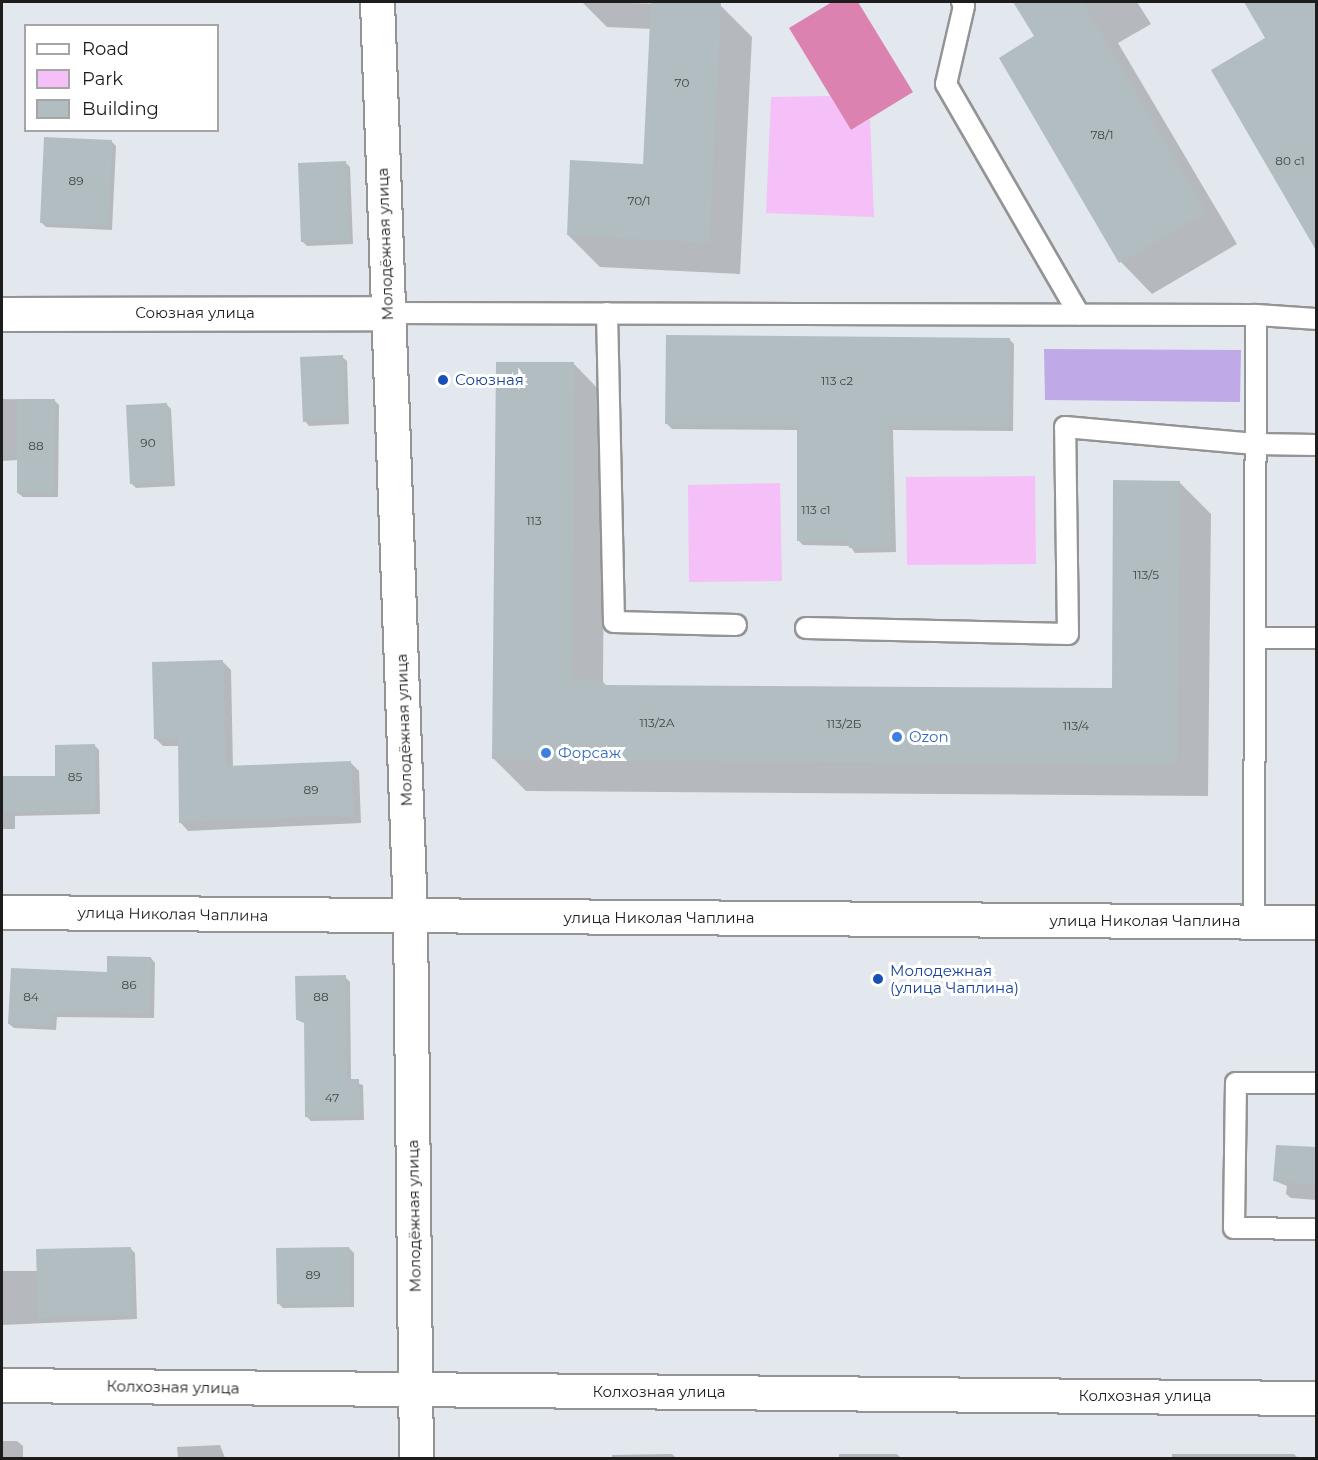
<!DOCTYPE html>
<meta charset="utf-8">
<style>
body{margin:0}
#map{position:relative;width:1318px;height:1460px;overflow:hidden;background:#e3e8ee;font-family:Montserrat,sans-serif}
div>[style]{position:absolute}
.grass>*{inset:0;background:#c0a9e7}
.park>*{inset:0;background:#f4c0f7}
.pitch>*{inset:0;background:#db82b1}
.shadow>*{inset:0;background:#0003}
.building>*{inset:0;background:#b2bdc2}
.roads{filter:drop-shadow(2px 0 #949494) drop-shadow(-2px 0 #949494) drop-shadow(0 2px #949494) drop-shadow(0 -2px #949494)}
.service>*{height:20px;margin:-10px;padding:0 10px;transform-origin:10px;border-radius:10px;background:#fff}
.minor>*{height:33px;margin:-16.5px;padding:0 16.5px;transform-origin:16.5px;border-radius:16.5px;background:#fff}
.tertiary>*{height:33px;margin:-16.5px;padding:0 16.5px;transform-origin:16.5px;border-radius:16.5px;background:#fff}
.dots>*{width:16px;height:16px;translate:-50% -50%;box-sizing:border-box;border:3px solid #fff;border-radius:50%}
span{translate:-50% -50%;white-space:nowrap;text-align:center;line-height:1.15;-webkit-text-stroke:6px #fff;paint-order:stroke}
.number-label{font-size:12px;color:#424546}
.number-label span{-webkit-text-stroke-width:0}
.street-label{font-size:15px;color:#1d1d1d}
.transit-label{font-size:15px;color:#164399}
.left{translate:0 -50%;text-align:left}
.shop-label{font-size:15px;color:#366cbe}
.frame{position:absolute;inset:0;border:3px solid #1d1d1d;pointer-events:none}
.legend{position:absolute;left:24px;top:24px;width:195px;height:108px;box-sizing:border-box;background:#fff;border:2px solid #a5a5a5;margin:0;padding:8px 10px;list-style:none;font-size:18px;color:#1d1d1d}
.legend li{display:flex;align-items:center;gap:12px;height:30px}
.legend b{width:30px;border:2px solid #a5a5a5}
</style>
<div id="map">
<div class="grass">
<i style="clip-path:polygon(1044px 349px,1241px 350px,1240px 402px,1045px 400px)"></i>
</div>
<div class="park">
<i style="clip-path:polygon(830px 96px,851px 130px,870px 119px,874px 217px,766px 213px,771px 97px)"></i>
<i style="clip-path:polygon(1035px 476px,1036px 564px,907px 565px,906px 477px)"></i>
<i style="clip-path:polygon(780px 483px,782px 581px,689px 582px,688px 485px)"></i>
</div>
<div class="pitch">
<i style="clip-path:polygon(832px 2px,858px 2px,913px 92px,851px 130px,789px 28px)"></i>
</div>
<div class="shadow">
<i style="clip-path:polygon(582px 2px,720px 5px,752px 37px,740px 274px,600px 267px,568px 235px,645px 165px,652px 29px,607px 27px)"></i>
<i style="clip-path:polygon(1015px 2px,1137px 2px,1151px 24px,1118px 43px,1237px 244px,1152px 294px,1121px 262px,1001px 58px,1036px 37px)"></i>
<i style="clip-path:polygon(1246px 2px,1316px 2px,1316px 249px,1267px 39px)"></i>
<i style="clip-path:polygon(111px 141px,116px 146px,112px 230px,46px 227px,42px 223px)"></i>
<i style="clip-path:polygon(345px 162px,350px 167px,353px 244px,307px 246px,302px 241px)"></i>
<i style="clip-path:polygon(1009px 339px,1014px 344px,1013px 431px,893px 430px,896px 552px,855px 553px,850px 546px,803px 545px,798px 540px,798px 430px,672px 429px,667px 424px)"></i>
<i style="clip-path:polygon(342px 357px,347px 361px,349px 424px,309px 426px,305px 421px)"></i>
<i style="clip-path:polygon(574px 364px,605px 396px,603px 682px,607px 686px,1113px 690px,1179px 482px,1211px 514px,1208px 796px,526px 791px,494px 759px)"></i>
<i style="clip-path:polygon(2px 399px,54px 400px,59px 405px,58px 497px,23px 497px,18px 493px,18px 460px,2px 461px)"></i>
<i style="clip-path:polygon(166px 404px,171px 409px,175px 486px,136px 488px,131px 483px)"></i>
<i style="clip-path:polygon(223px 662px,231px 670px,233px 767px,351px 763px,359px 771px,361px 823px,188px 831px,180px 822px,179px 746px,163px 746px,155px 738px)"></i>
<i style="clip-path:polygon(94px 745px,99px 750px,100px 814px,15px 816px,15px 829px,2px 829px,2px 777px,57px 778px)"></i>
<i style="clip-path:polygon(151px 958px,155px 963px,154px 1018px,57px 1017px,56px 1030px,14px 1028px,9px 1024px,108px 974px)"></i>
<i style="clip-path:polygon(345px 977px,350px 982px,351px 1081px,363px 1085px,364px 1120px,311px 1121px,307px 1117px,306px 1024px,297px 1020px)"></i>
<i style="clip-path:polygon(1316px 1149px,1316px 1200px,1291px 1198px,1286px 1194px,1287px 1186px,1275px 1181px)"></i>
<i style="clip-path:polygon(130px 1248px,135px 1253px,137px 1319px,2px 1325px,2px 1271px,39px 1271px)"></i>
<i style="clip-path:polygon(349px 1248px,354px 1253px,354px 1307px,283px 1308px,278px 1303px)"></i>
<i style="clip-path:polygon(2px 1441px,17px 1441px,23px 1446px,23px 1458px,2px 1458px)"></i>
<i style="clip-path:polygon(220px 1445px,225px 1458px,178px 1458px,177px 1447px)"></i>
<i style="clip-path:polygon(672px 1454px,676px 1458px,612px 1458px,612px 1455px)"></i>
<i style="clip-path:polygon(839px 1454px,897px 1454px,901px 1458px,839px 1458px)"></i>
<i style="clip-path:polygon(1172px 1454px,1294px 1454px,1298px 1458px,1172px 1458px)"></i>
</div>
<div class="building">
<i style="clip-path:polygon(651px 2px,721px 3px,709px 243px,567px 235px,570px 160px,643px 164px)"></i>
<i style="clip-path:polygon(1013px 2px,1082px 2px,1206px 212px,1119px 263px,999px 58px,1034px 36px)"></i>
<i style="clip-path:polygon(1244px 2px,1317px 2px,1317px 252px,1211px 70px,1265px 38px)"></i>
<i style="clip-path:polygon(44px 137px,112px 140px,108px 226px,40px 223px)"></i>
<i style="clip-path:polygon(346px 161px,349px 240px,301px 242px,298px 163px)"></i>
<i style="clip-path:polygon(666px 335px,1010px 338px,1009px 427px,888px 426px,891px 547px,849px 548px,848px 541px,797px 541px,797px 425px,665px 424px)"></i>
<i style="clip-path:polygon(343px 355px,345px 420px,303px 422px,300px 357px)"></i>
<i style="clip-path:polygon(496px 362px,574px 362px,572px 679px,602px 679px,602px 685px,1112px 688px,1113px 480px,1180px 481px,1177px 765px,492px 759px)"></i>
<i style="clip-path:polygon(17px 399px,55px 399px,54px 493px,17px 493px)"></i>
<i style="clip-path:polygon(167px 403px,171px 481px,130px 484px,126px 405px)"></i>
<i style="clip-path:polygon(223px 660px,226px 766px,351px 761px,354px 815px,179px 823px,178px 738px,154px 739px,152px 662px)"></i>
<i style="clip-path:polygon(95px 744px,95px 810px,2px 812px,2px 776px,55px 776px,55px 745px)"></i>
<i style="clip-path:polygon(107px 956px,151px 957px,150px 1014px,52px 1013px,52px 1026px,8px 1024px,11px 968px,107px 972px)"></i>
<i style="clip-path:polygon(346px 975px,347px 1079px,359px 1079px,360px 1116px,305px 1117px,304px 1020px,296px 1020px,295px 976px)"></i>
<i style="clip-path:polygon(1276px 1145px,1317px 1147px,1317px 1185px,1273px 1181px)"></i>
<i style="clip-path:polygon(131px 1247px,133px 1315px,38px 1318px,36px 1249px)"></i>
<i style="clip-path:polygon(349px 1247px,350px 1303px,277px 1304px,276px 1248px)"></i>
</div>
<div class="roads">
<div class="service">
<i style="left:962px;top:2px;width:4px;rotate:63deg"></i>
<i style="left:964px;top:6px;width:80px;rotate:103deg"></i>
<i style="left:946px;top:84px;width:266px;rotate:60deg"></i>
<i style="left:388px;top:313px;width:868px;rotate:0.13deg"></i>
<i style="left:1256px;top:315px;width:606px;rotate:90.19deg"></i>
<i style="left:607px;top:313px;width:309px;rotate:88.7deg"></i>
<i style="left:614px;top:622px;width:122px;rotate:1.4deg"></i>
<i style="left:1256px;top:315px;width:60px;rotate:3.8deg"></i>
<i style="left:806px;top:628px;width:262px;rotate:1.3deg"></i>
<i style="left:1068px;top:634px;width:207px;rotate:-90.8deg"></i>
<i style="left:1065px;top:427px;width:191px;rotate:5.1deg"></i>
<i style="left:1255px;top:444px;width:61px;rotate:0.9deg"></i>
<i style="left:1255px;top:638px;width:61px"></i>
<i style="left:1316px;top:1083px;width:80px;rotate:180deg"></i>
<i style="left:1236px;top:1083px;width:145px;rotate:90.8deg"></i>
<i style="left:1234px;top:1228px;width:82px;rotate:0.7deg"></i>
</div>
<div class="minor">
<i style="left:2px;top:314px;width:386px;rotate:-0.1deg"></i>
<i style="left:2px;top:1385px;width:1314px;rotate:0.57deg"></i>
</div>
<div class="tertiary">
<i style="left:377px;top:2px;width:915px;rotate:87.93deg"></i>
<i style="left:410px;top:916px;width:542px;rotate:89.37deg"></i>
<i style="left:2px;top:912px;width:1314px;rotate:0.44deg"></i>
</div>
</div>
<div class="dots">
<i style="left:443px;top:380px;background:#1a4fb4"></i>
<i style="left:897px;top:737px;background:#3f7fe0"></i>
<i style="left:546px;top:753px;background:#3f7fe0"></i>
<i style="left:878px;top:979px;background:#1a4fb4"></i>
</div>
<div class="number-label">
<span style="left:682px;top:83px">70</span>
<span style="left:1102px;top:135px">78/1</span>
<span style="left:1290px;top:161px">80 с1</span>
<span style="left:76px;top:181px">89</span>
<span style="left:639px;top:201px">70/1</span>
<span style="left:837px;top:381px">113 с2</span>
<span style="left:148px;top:443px">90</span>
<span style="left:36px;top:446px">88</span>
<span style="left:816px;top:510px">113 с1</span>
<span style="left:534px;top:521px">113</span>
<span style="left:1146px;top:575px">113/5</span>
<span style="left:657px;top:723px">113/2А</span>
<span style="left:844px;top:724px">113/2Б</span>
<span style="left:1076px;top:726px">113/4</span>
<span style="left:75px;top:777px">85</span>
<span style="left:311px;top:790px">89</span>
<span style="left:129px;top:985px">86</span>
<span style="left:31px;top:997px">84</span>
<span style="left:321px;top:997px">88</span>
<span style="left:332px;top:1098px">47</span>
<span style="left:313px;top:1275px">89</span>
</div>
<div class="street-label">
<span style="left:385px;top:244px;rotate:-92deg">Молодёжная улица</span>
<span style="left:195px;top:313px">Союзная улица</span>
<span style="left:404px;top:730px;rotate:-92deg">Молодёжная улица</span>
<span style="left:173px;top:914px;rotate:1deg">улица Николая Чаплина</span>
<span style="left:659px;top:918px">улица Николая Чаплина</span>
<span style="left:1145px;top:921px">улица Николая Чаплина</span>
<span style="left:414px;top:1216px;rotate:-91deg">Молодёжная улица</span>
<span style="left:173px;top:1387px;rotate:1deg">Колхозная улица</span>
<span style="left:659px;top:1392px">Колхозная улица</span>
<span style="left:1145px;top:1396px">Колхозная улица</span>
</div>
<div class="transit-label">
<span class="left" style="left:455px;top:380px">Союзная</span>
<span class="left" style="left:890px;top:979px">Молодежная<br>(улица Чаплина)</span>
</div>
<div class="shop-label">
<span class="left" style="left:909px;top:737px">Ozon</span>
<span class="left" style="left:558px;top:753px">Форсаж</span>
</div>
<div class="frame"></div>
<ul class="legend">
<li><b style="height:8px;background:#fff"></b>Road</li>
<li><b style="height:16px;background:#f4c0f7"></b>Park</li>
<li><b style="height:16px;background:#b2bdc2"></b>Building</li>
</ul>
</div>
